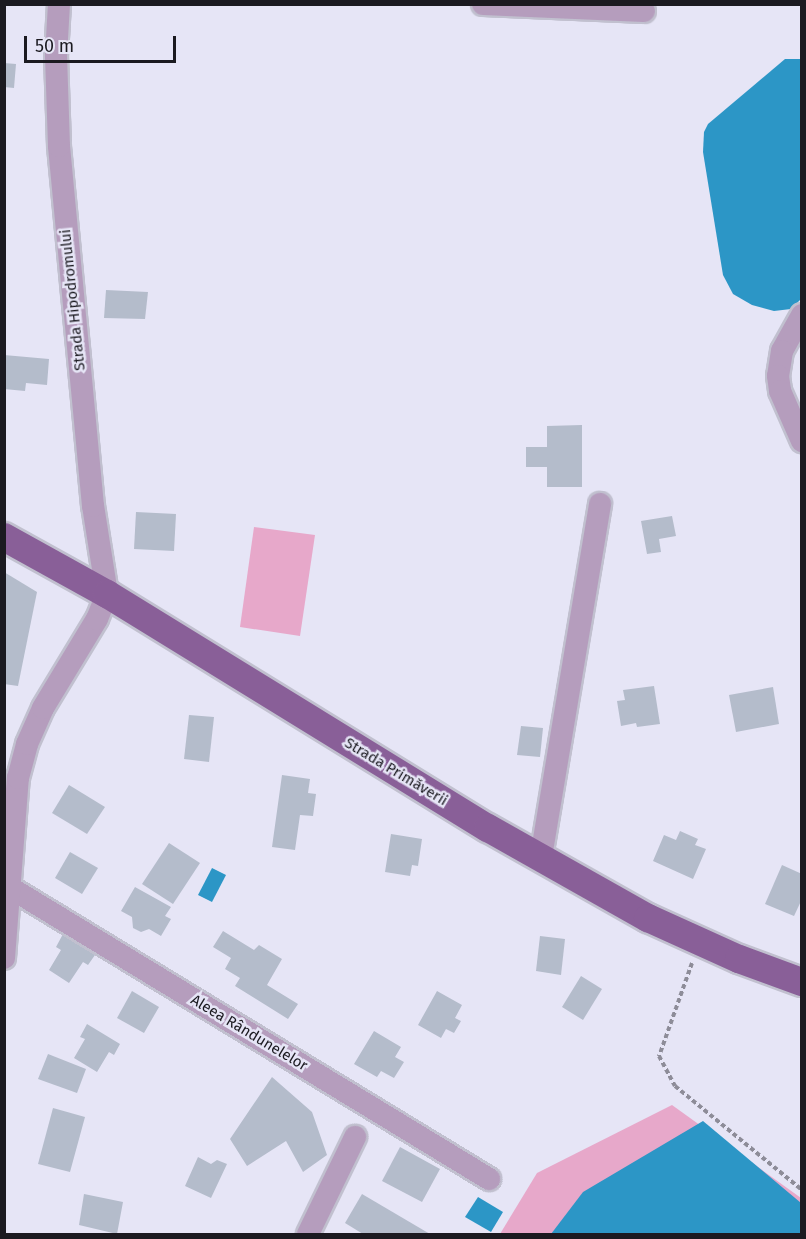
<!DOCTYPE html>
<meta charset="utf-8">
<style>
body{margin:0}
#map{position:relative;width:806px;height:1239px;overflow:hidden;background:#e6e5f6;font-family:"Fira Sans",sans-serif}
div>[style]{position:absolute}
.green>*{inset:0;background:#e7a8ca}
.water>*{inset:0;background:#2c96c6}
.building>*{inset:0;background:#b4bccb}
.path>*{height:4px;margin-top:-2px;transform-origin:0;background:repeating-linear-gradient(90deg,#8d8c98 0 4.5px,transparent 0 7.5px)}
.roads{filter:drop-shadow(2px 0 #c1c0cf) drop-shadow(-2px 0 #c1c0cf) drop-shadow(0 2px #c1c0cf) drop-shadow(0 -2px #c1c0cf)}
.minor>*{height:22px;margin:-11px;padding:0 11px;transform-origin:11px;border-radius:11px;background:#b59dbd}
.major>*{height:28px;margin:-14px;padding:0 14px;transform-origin:14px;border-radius:14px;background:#895f98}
span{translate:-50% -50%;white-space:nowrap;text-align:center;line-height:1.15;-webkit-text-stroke:5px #e6e5f6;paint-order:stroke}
.street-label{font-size:15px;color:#1b1a20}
.frame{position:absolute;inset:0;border:6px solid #1b1a20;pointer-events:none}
.scale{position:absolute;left:24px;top:36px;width:152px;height:27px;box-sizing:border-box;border:3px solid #1b1a20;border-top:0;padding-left:8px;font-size:18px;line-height:21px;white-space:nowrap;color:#1b1a20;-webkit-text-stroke:4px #e6e5f6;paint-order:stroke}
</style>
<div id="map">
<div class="green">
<i style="clip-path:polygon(254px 527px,315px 535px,300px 636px,240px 627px)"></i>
<i style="clip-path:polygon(672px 1105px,801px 1198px,801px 1234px,500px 1234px,537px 1173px)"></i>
</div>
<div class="water">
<i style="clip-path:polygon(785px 59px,801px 59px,802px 298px,791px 309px,774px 311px,752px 305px,733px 294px,723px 275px,703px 152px,704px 132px,708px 124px)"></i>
<i style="clip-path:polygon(212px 868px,226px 875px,212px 902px,198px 895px)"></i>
<i style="clip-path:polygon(703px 1121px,801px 1203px,801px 1234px,551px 1234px,583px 1192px)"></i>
<i style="clip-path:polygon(478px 1197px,503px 1212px,491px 1232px,465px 1217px)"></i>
</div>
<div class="building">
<i style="clip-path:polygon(4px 63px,16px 64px,14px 88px,4px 87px)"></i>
<i style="clip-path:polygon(106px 290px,148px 292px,145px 319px,104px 318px)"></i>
<i style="clip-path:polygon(4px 355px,49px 359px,47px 385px,26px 383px,25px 391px,4px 389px)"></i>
<i style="clip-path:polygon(582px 425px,582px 487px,547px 487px,547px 467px,526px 467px,526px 447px,547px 447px,547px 426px)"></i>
<i style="clip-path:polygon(136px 512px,176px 514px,174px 551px,134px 549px)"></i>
<i style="clip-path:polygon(672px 516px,676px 536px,659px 539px,661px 552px,647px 554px,641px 521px)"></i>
<i style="clip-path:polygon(4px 572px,37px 592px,18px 686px,4px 684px)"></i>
<i style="clip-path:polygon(654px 686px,660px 724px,637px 727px,636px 723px,621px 726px,617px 701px,625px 700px,623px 690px)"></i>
<i style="clip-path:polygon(773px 687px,779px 724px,736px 732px,729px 695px)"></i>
<i style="clip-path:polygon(189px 715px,214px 717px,209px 762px,184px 759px)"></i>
<i style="clip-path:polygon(521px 726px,543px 728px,540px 757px,517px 755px)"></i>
<i style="clip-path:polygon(282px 775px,310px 779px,308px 793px,316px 794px,313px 816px,300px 815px,295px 850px,272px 847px)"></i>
<i style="clip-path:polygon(69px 785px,105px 807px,87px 834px,52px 813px)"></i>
<i style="clip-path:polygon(680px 831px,698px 839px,695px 845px,706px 849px,693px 879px,653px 861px,664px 835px,676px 840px)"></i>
<i style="clip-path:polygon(391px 834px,422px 839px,418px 866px,412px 865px,410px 876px,385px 872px)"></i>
<i style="clip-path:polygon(169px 843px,200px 863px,173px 904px,142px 884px)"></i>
<i style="clip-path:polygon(70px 852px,98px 868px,82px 894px,55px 878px)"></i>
<i style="clip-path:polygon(782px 865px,802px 874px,802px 899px,794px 916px,765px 904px)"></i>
<i style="clip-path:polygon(135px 887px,171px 907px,165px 916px,171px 919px,161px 936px,149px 929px,141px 932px,133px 928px,132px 917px,121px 911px)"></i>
<i style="clip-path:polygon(223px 931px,254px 950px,259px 945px,282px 959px,267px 985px,298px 1004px,288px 1019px,235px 986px,240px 978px,225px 969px,231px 958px,213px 947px)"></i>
<i style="clip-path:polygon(63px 934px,95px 955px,88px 965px,83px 962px,69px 983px,49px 970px,61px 950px,56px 947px)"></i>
<i style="clip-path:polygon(540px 936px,565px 939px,561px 975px,536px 971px)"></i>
<i style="clip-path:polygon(581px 976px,602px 989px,583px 1020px,562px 1007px)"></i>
<i style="clip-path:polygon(132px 991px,159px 1007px,144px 1033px,117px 1018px)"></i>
<i style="clip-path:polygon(437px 991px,462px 1005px,455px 1018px,461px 1021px,454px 1033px,446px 1029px,441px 1038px,418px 1025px)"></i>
<i style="clip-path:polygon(87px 1024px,120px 1044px,114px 1055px,109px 1052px,97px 1072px,74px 1058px,85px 1039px,80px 1037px)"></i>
<i style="clip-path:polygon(374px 1031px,401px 1047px,395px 1057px,404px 1062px,394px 1078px,381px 1071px,377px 1077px,354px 1064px)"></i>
<i style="clip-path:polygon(48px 1054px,86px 1069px,77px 1093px,38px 1079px)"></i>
<i style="clip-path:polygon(272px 1077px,312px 1112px,327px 1155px,303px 1172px,286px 1141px,247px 1166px,230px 1139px)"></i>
<i style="clip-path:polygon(53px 1108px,85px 1117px,70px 1172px,38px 1164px)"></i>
<i style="clip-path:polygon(400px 1147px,440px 1169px,422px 1202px,382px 1181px)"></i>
<i style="clip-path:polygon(198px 1157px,211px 1164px,217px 1160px,227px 1164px,211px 1198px,185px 1186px)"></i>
<i style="clip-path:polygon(84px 1194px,123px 1202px,117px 1234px,79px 1225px)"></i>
<i style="clip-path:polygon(362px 1194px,430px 1234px,363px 1234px,345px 1223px)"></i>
</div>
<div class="path">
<i style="left:692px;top:963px;width:99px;rotate:109.5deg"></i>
<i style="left:659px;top:1056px;width:34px;rotate:62deg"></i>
<i style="left:675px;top:1086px;width:164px;rotate:39.3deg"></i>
</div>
<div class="roads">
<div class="minor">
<i style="left:483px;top:4px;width:161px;rotate:2.5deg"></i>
<i style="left:802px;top:315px;width:41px;rotate:119.1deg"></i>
<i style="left:782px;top:351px;width:25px;rotate:99deg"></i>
<i style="left:778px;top:376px;width:15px;rotate:82deg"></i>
<i style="left:780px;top:391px;width:55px;rotate:66.3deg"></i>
<i style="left:541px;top:857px;width:358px;rotate:-80.5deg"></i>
<i style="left:9px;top:887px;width:562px;rotate:31.31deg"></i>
<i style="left:4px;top:958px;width:181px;rotate:-85.6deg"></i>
<i style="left:18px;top:778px;width:35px;rotate:-75deg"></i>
<i style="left:27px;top:744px;width:39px;rotate:-66deg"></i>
<i style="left:43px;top:708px;width:104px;rotate:-58.8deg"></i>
<i style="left:97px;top:619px;width:27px;rotate:-68deg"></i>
<i style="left:107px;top:594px;width:89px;rotate:-99deg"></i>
<i style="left:93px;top:506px;width:362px;rotate:-95.4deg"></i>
<i style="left:59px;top:146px;width:90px;rotate:-91.9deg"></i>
<i style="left:56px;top:56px;width:52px;rotate:-86.7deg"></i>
<i style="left:308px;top:1234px;width:108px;rotate:-64.1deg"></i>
</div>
<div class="major">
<i style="left:4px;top:537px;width:118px;rotate:29deg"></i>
<i style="left:107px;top:594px;width:447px;rotate:31.6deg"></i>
<i style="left:488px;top:828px;width:184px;rotate:29.4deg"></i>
<i style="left:648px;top:918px;width:100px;rotate:24.3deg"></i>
<i style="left:739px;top:959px;width:67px;rotate:20.1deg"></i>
</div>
</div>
<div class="street-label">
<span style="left:73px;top:300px;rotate:-96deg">Strada Hipodromului</span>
<span style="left:396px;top:772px;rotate:31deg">Strada Primăverii</span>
<span style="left:249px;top:1033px;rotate:31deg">Aleea Rândunelelor</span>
</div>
<div class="frame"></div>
<div class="scale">50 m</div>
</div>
